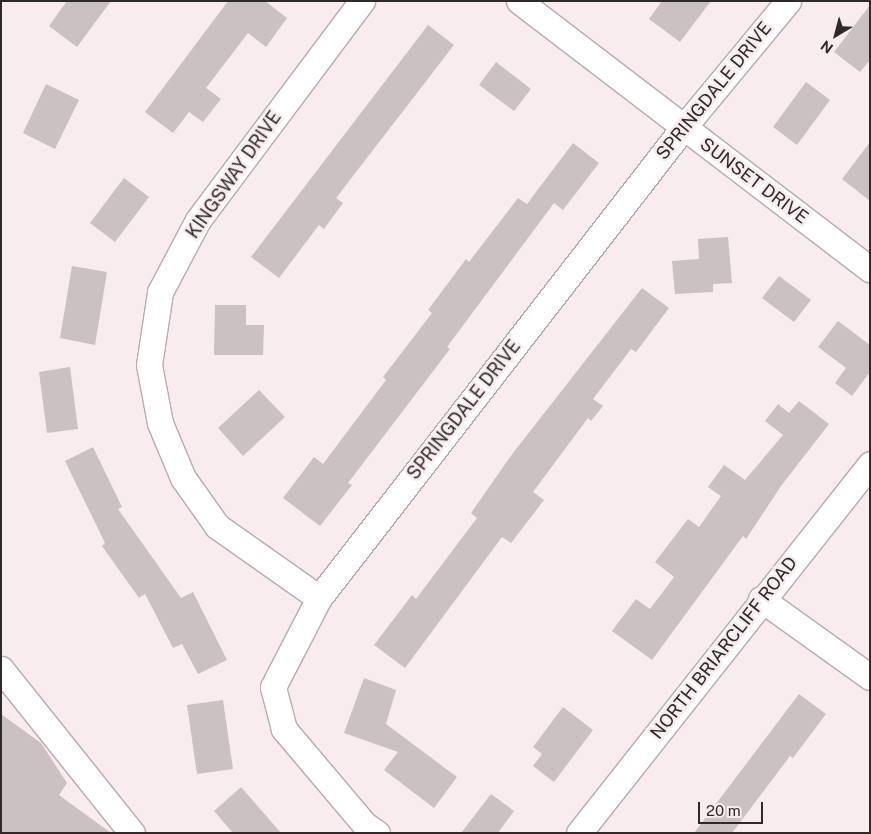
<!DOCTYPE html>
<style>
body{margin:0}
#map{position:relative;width:871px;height:834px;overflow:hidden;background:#f8ecee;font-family:"Public Sans",sans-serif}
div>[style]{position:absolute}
.building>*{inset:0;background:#cbc0c2}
.roads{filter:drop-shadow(1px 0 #b7acad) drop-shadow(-1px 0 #b7acad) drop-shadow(0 1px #b7acad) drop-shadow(0 -1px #b7acad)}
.minor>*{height:25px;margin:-12.5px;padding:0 12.5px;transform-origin:12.5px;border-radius:12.5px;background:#fff}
span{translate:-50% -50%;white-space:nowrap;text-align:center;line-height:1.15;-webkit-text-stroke:5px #f8ecee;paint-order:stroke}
.street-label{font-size:18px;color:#2e2a2a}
.frame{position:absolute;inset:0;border:2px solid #2e2a2a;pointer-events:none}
.north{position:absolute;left:811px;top:10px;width:50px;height:50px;-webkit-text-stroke:4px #f8ecee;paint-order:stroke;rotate:217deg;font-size:14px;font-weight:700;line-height:20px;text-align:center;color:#2e2a2a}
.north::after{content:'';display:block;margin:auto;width:18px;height:22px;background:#2e2a2a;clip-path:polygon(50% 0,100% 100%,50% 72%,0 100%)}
.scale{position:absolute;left:698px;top:802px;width:65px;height:22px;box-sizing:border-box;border:2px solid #2e2a2a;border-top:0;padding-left:6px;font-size:15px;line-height:18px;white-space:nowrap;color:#2e2a2a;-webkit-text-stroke:4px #f8ecee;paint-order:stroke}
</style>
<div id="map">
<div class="building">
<i style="clip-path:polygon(67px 1px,111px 1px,77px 47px,49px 26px)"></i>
<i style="clip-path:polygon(228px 1px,265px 1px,287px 18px,266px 47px,248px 33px,206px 88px,221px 99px,203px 122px,189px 112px,173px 133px,145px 112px)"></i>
<i style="clip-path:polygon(662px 1px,711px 1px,680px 42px,649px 19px)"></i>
<i style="clip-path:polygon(870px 5px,870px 60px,860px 72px,834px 52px)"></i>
<i style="clip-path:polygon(428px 25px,454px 45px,336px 198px,343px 203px,324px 229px,319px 225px,279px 278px,251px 257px)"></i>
<i style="clip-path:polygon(496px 62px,531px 89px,514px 111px,479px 85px)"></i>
<i style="clip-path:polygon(806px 82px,830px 100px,797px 145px,773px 127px)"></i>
<i style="clip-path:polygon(46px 84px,79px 100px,55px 149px,23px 133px)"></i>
<i style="clip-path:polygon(870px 142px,870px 201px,842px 179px)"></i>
<i style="clip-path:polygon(573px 143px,599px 163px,563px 210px,554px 203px,447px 347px,450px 349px,348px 483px,352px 485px,320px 526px,283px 498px,314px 457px,323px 464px,386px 380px,383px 377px,432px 313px,428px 310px,466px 259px,469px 262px,518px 198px,527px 204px)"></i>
<i style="clip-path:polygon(124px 178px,149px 197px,115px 242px,90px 223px)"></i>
<i style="clip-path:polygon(728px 237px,732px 283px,713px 284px,713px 292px,675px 294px,672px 261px,699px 259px,698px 239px)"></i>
<i style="clip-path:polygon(72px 266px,107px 272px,95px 345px,60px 338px)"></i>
<i style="clip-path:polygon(779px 276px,811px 300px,794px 322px,762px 298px)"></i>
<i style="clip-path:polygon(642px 288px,669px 308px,636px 352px,631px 349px,593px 399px,603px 406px,591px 421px,588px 418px,533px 492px,544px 500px,511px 543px,502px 537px,405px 668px,374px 645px,412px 595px,416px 599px,477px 518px,471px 513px,513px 453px)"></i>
<i style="clip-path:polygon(215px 305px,246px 305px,246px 325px,264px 325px,263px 355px,214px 355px)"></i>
<i style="clip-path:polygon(838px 321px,870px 345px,870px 372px,852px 396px,835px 383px,846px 368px,818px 347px)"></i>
<i style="clip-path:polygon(70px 367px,78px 429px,47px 433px,39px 372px)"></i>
<i style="clip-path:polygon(259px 390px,285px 417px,243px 456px,218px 428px)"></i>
<i style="clip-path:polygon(799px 401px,829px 424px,781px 486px,746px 539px,743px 536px,652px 660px,612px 631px,636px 599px,650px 609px,674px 577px,655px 562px,688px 519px,699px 527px,721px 496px,708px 487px,724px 465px,745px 480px,783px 435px,765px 421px,778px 404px,789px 413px)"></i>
<i style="clip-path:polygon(93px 447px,122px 507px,118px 509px,181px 598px,193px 592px,227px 660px,198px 674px,182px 644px,173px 648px,145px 594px,139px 598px,102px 546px,105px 543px,65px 461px)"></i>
<i style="clip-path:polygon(364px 678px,396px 690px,386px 724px,457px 777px,434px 808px,384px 770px,398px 752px,344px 733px)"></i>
<i style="clip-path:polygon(799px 694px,826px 714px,793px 758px,790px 756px,732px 833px,694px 833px)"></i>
<i style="clip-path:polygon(223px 700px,233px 769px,197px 774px,187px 705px)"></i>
<i style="clip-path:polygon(563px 707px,593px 730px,554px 782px,533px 766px,542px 754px,533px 747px)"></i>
<i style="clip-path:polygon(1px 714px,41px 743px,67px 783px,59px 795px,111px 833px,1px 833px)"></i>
<i style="clip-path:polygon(241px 787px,281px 833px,233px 833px,214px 811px)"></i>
<i style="clip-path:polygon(491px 794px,514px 811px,498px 833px,461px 833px)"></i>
</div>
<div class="roads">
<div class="minor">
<i style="left:519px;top:1px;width:442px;rotate:37.4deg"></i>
<i style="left:319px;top:598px;width:125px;rotate:-144.8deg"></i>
<i style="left:217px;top:526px;width:59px;rotate:-125.3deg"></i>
<i style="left:183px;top:478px;width:60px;rotate:-112.7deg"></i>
<i style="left:160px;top:423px;width:59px;rotate:-100.7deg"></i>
<i style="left:149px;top:365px;width:74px;rotate:-81.4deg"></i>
<i style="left:160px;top:292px;width:81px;rotate:-62.2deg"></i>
<i style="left:198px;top:220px;width:274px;rotate:-53.2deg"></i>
<i style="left:761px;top:599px;width:134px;rotate:35.6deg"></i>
<i style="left:1px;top:669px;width:210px;rotate:51.4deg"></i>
<i style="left:377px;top:833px;width:14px;rotate:-146deg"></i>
<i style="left:365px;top:825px;width:126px;rotate:-130.2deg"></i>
<i style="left:284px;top:729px;width:43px;rotate:-104.7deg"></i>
<i style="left:273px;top:687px;width:100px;rotate:-62.7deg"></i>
<i style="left:319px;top:598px;width:594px;rotate:-52.24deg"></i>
<i style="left:683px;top:128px;width:165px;rotate:-50.4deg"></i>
<i style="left:579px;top:833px;width:470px;rotate:-51.7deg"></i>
</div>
</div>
<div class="street-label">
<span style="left:714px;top:91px;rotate:-51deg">SPRINGDALE DRIVE</span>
<span style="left:234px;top:175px;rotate:-55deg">KINGSWAY DRIVE</span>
<span style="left:754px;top:181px;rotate:37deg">SUNSET DRIVE</span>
<span style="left:464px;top:410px;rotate:-52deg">SPRINGDALE DRIVE</span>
<span style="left:724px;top:648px;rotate:-52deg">NORTH BRIARCLIFF ROAD</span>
</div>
<div class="frame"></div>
<div class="north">N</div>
<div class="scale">20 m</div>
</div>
